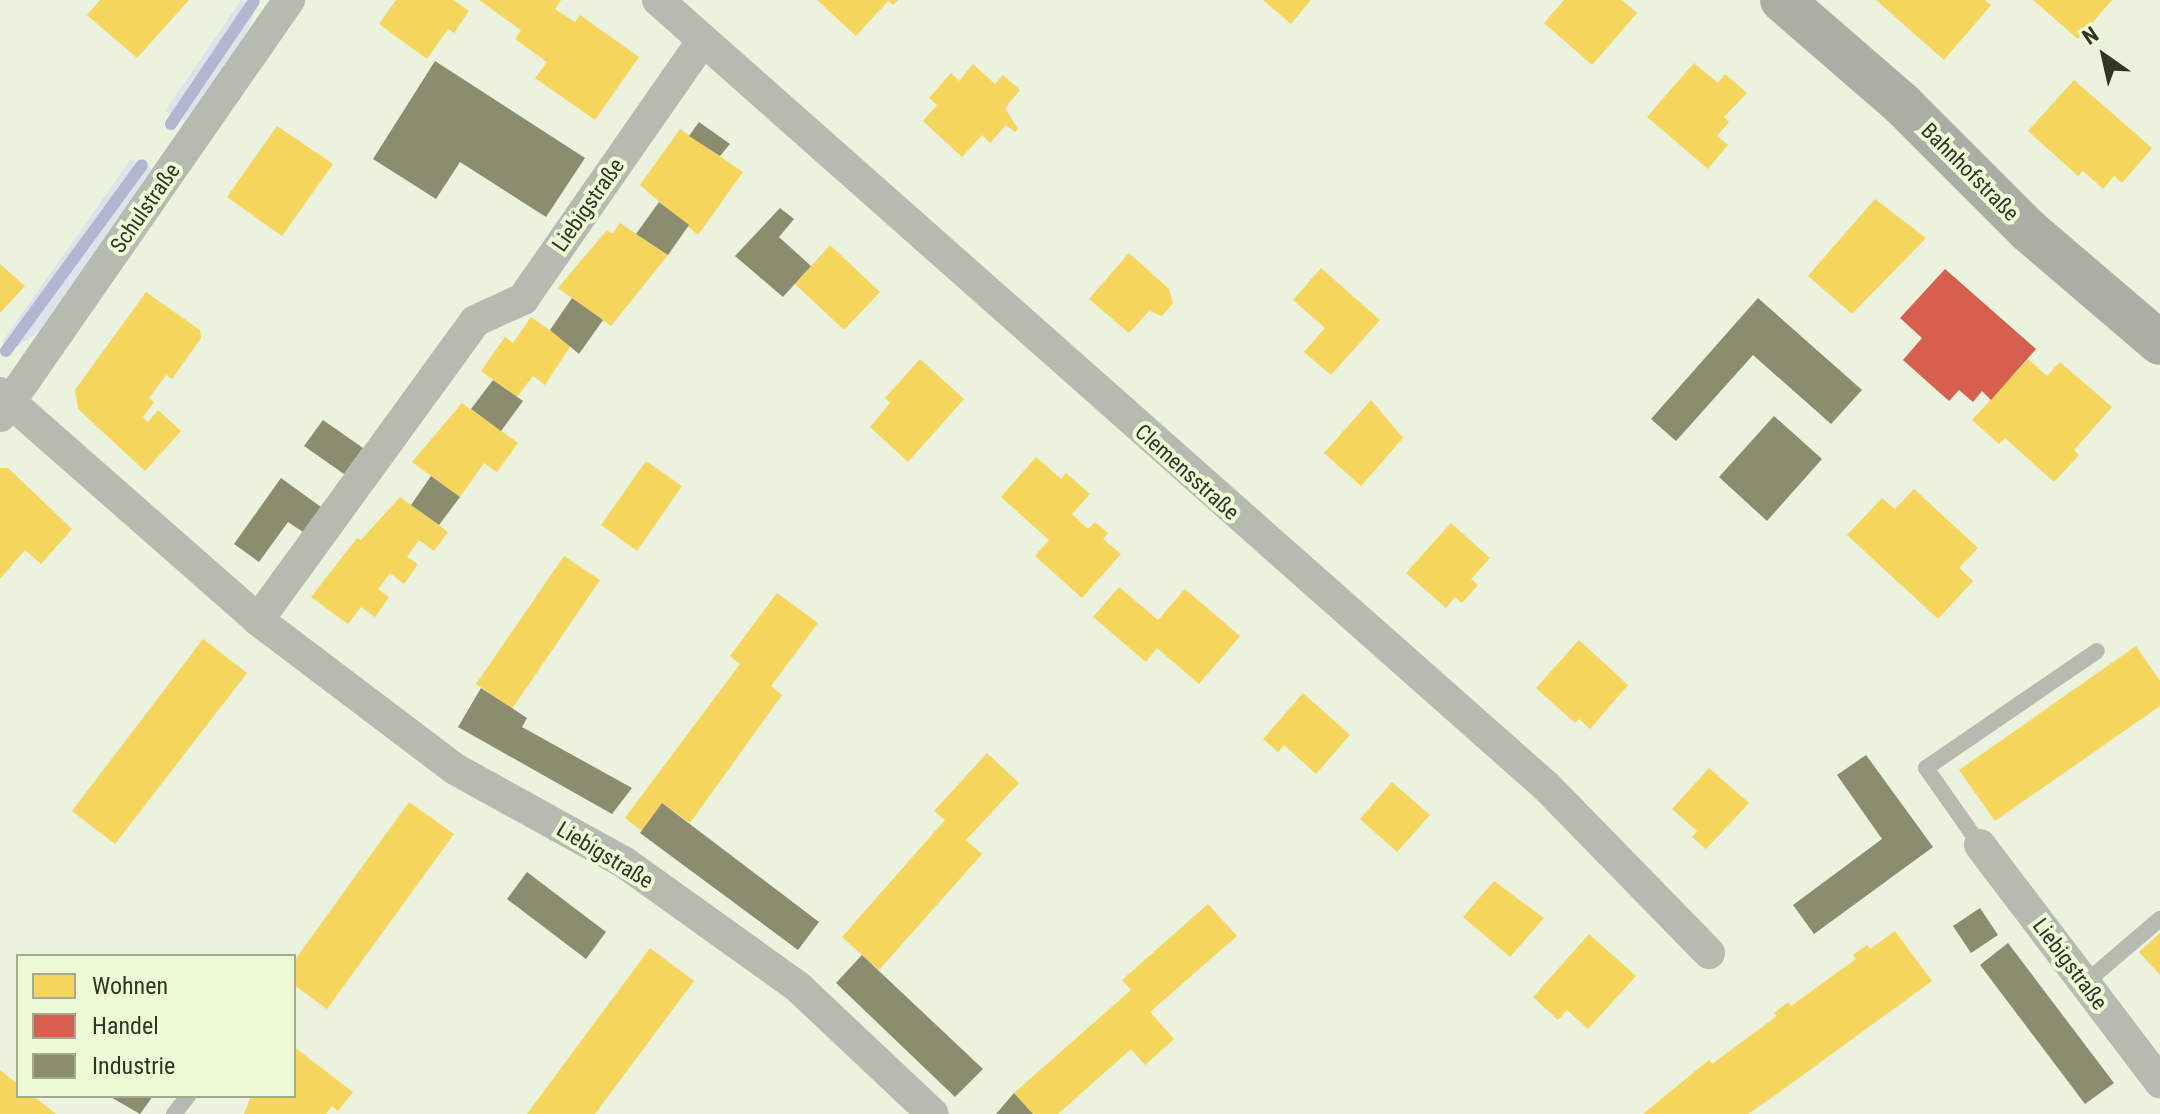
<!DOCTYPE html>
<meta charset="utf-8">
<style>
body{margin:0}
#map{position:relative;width:2160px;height:1114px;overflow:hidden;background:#ebf2de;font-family:"Roboto Condensed",sans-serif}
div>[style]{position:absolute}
.green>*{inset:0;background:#dde3eb}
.homes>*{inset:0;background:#f6d55c}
.shops>*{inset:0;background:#d6604d}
.industry>*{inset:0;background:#8c8c6e}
.stream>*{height:12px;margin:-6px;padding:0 6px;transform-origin:6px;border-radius:6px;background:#b1b7d0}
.service>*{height:16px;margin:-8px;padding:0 8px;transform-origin:8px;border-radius:8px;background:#b6bab0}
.minor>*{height:32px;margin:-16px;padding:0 16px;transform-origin:16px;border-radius:16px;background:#b6bab0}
.secondary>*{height:44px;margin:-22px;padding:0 22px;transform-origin:22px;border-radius:22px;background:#aaaea4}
span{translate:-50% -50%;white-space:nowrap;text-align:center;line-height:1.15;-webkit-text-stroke:8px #eefad6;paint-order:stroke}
.street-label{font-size:22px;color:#313527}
.legend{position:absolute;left:16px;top:954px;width:280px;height:144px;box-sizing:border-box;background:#eefad6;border:2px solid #a2ab90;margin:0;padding:10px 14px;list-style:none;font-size:24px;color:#313527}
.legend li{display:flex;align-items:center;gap:16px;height:40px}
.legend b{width:40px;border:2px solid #a2ab90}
.north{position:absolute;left:2064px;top:16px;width:80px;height:80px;-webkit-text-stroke:6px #eefad6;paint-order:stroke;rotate:326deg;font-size:22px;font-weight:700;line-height:32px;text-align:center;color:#313527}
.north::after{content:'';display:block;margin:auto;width:28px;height:36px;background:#313527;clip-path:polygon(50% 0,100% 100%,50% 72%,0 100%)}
</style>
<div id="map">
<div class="green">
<i style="clip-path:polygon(241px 0,256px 7px,243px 43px,185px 121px,165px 111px)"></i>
<i style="clip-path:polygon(131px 159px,152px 169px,38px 332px,14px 349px,2px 342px)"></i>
</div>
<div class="homes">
<i style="clip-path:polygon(100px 0,189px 0,137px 58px,87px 15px)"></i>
<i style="clip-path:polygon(396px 0,454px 0,469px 11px,454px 33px,448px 29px,427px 59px,379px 24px)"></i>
<i style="clip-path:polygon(479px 0,561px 0,555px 9px,575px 22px,580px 15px,639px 57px,595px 120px,535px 78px,547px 62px,515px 39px,521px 30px)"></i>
<i style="clip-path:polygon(817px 0,898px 0,893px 5px,888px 1px,856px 36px)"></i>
<i style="clip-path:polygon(1263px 0,1311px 0,1291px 24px)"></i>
<i style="clip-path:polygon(1564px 0,1622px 0,1637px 13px,1592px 65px,1544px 23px)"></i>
<i style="clip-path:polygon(1876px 0,1985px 0,1991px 5px,1944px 60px)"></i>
<i style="clip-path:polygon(2033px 0,2112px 0,2078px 39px)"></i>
<i style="clip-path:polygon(1694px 63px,1718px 83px,1725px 74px,1747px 93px,1724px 117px,1729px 122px,1717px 136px,1728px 145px,1708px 169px,1647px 117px)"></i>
<i style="clip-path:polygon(973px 64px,995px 84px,1003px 75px,1020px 90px,1005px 108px,1018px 129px,1015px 132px,1006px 125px,990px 143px,982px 135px,962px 157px,923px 121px,937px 105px,929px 98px,951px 73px,959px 81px)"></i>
<i style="clip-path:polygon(2074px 80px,2152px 148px,2122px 183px,2114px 176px,2103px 189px,2083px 171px,2078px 176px,2028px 131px)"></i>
<i style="clip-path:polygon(277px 126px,333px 164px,282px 236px,227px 197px)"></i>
<i style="clip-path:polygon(680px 129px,743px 172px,698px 235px,640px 185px)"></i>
<i style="clip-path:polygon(1875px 199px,1926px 238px,1852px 314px,1808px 276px)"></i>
<i style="clip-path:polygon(620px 223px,668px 255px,611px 326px,558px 288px,607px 230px,612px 234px)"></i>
<i style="clip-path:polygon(830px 245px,880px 292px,844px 330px,795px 284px)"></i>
<i style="clip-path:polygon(1129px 253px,1169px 289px,1173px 303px,1162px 316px,1149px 311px,1129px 333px,1089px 299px)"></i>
<i style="clip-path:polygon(0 264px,25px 286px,0 313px)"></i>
<i style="clip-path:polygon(1321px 268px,1380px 320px,1331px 375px,1304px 352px,1325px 328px,1293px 300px)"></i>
<i style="clip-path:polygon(146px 292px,200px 330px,201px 338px,172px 379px,166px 375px,149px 398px,154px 402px,143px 417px,148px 422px,158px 410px,181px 431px,145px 471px,78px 409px,75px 390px)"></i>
<i style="clip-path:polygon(531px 317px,571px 345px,545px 385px,533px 376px,517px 397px,481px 371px,505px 337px,513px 343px)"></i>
<i style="clip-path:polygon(920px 359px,964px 399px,908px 462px,870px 427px,890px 403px,885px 398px)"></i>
<i style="clip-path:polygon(2028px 359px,2047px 376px,2060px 362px,2112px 407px,2074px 450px,2079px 455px,2054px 482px,2005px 438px,1999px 444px,1972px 420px)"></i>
<i style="clip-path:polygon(1371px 400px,1403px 438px,1361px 486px,1324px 453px)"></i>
<i style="clip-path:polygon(462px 403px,518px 443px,497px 472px,484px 463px,460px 497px,412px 462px)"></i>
<i style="clip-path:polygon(1036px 457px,1061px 479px,1066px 473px,1090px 494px,1072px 514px,1088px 529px,1095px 522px,1108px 533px,1103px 539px,1121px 554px,1082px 598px,1035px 556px,1049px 540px,1001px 497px)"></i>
<i style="clip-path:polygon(646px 461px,682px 486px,637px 551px,601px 525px)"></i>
<i style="clip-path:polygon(0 468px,8px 468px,72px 529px,41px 564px,25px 550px,0 579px)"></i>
<i style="clip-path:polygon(1914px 489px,1978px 548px,1959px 568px,1973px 581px,1938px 619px,1847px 535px,1882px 498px,1895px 509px)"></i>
<i style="clip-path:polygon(400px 497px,448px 532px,434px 551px,419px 540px,407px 557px,418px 564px,404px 584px,390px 573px,378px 589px,389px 597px,375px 617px,361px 607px,348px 624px,311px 597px,357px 538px,361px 540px)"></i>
<i style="clip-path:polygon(1451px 523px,1490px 558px,1471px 579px,1478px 585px,1462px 603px,1455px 597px,1446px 608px,1406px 573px)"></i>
<i style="clip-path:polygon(564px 556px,600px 580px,512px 709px,476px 684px)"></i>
<i style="clip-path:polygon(1119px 587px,1158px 620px,1185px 589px,1240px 636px,1199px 684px,1157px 648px,1146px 662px,1093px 617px)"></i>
<i style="clip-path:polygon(777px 593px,818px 623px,771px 686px,782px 695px,690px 823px,662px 803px,642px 831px,625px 818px,740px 664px,730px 656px)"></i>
<i style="clip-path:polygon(203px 639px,247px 673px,115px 844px,72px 811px)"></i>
<i style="clip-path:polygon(1579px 640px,1628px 685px,1590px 729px,1579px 719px,1575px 723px,1536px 688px)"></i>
<i style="clip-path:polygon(2136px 646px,2160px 681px,2160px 706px,1995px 821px,1959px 770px)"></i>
<i style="clip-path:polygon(1303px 693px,1350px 735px,1316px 774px,1284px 745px,1278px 752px,1263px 739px)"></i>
<i style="clip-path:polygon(987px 753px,1019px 783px,966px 840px,982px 854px,879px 970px,842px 937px,945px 820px,934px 811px)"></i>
<i style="clip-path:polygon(1709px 768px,1749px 803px,1706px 849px,1692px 837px,1697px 831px,1672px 809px)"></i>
<i style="clip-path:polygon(1392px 782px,1430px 815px,1397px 852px,1360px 819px)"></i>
<i style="clip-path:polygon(409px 802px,454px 834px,327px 1009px,294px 985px,294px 961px)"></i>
<i style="clip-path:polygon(1494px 881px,1544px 918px,1510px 957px,1463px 917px)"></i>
<i style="clip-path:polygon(1208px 904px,1237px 936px,1150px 1012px,1174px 1039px,1145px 1065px,1131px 1049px,1058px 1114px,1033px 1114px,1014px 1093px,1131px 990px,1122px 980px)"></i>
<i style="clip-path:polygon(1895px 931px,1932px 981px,1781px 1091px,1748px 1114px,1643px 1114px,1709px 1060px,1712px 1064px,1777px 1016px,1774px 1013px,1788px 1002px,1791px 1006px,1856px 959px,1853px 955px,1867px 945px,1870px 949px)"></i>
<i style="clip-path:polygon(2160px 933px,2160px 975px,2139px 952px)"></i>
<i style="clip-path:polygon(1589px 934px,1636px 976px,1588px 1029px,1567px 1010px,1558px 1020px,1533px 997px)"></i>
<i style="clip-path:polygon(650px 948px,694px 981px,595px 1114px,527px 1114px)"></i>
<i style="clip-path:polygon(294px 1047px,353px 1092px,338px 1111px,332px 1106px,326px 1114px,244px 1114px,251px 1096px,294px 1096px)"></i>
<i style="clip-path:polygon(0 1070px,18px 1084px,18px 1096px,33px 1096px,56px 1114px,0 1114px)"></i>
</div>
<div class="shops">
<i style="clip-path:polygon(1945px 269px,2036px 349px,1991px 400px,1982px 391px,1973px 402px,1959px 390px,1949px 401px,1903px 360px,1922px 338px,1900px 318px)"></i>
</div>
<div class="industry">
<i style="clip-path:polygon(435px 61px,585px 158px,546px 217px,460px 162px,436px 199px,373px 159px)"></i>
<i style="clip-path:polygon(699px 122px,730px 144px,720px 156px,689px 136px)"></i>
<i style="clip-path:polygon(659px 202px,689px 225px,668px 255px,636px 234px)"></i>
<i style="clip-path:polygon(780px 208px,794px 219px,779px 237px,811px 266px,783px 297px,735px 256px)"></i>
<i style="clip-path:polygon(572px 298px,603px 320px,579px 354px,550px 330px)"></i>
<i style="clip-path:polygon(1758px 298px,1862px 390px,1831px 424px,1753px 355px,1676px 441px,1651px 419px)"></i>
<i style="clip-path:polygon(493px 380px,523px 401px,501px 431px,471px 409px)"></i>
<i style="clip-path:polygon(1774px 416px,1822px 459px,1767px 521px,1719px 477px)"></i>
<i style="clip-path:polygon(323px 420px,363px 448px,344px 474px,304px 446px)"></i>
<i style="clip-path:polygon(431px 476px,460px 497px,439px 525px,411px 505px)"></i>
<i style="clip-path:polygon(281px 478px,321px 507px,303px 532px,288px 522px,259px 562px,234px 544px)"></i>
<i style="clip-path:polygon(481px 688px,527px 718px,522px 727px,632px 788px,612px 814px,458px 727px)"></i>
<i style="clip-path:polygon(1866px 755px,1933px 847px,1814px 934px,1793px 905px,1882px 839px,1837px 775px)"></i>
<i style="clip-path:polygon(662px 803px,819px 922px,798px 950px,640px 833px)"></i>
<i style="clip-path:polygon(527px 872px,606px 932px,586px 959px,507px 899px)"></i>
<i style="clip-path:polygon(1980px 908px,1998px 935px,1971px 953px,1953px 926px)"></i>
<i style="clip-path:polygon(2008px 943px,2114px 1083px,2085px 1104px,1980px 965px)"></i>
<i style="clip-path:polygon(862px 955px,983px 1069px,955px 1097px,836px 983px)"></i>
<i style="clip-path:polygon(1014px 1093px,1033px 1114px,996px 1114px)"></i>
<i style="clip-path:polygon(109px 1096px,153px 1096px,140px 1114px)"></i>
</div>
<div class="stream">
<i style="left:171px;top:124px;width:148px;rotate:-56deg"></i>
<i style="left:6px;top:351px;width:230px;rotate:-53.8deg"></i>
</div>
<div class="service">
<i style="left:1980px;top:845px;width:94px;rotate:-125deg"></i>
<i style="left:1926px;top:768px;width:207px;rotate:-34.4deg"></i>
<i style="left:2085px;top:983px;width:99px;rotate:-40.5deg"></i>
<i style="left:174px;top:1114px;width:23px;rotate:-52deg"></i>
</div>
<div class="minor">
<i style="left:658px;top:0;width:1187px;rotate:41.52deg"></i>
<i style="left:1547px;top:787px;width:232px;rotate:45.7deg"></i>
<i style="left:0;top:393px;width:344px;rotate:41.3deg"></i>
<i style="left:258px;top:620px;width:247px;rotate:37.1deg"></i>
<i style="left:455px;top:769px;width:194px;rotate:28.9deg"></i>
<i style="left:625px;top:863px;width:213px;rotate:35.6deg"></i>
<i style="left:798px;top:987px;width:185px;rotate:43.3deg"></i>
<i style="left:0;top:416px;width:507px;rotate:-55.21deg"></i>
<i style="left:258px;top:620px;width:369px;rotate:-54deg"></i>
<i style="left:475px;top:321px;width:53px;rotate:-24.6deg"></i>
<i style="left:523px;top:299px;width:315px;rotate:-55.2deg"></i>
<i style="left:1980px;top:845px;width:298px;rotate:52.8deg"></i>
</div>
<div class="secondary">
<i style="left:1782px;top:0;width:159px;rotate:40.9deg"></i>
<i style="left:1902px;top:104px;width:180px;rotate:45deg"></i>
<i style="left:2029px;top:231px;width:172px;rotate:40.5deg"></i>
</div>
<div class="street-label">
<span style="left:1970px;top:172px;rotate:45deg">Bahnhofstraße</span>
<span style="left:588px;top:205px;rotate:-55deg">Liebigstraße</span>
<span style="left:145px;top:208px;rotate:-55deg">Schulstraße</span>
<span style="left:1187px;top:472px;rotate:42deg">Clemensstraße</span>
<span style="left:605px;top:855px;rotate:31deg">Liebigstraße</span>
<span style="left:2070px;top:964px;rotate:53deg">Liebigstraße</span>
</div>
<ul class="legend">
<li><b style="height:22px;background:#f6d55c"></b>Wohnen</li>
<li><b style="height:22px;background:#d6604d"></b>Handel</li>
<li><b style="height:22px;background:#8c8c6e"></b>Industrie</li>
</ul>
<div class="north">N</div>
</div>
